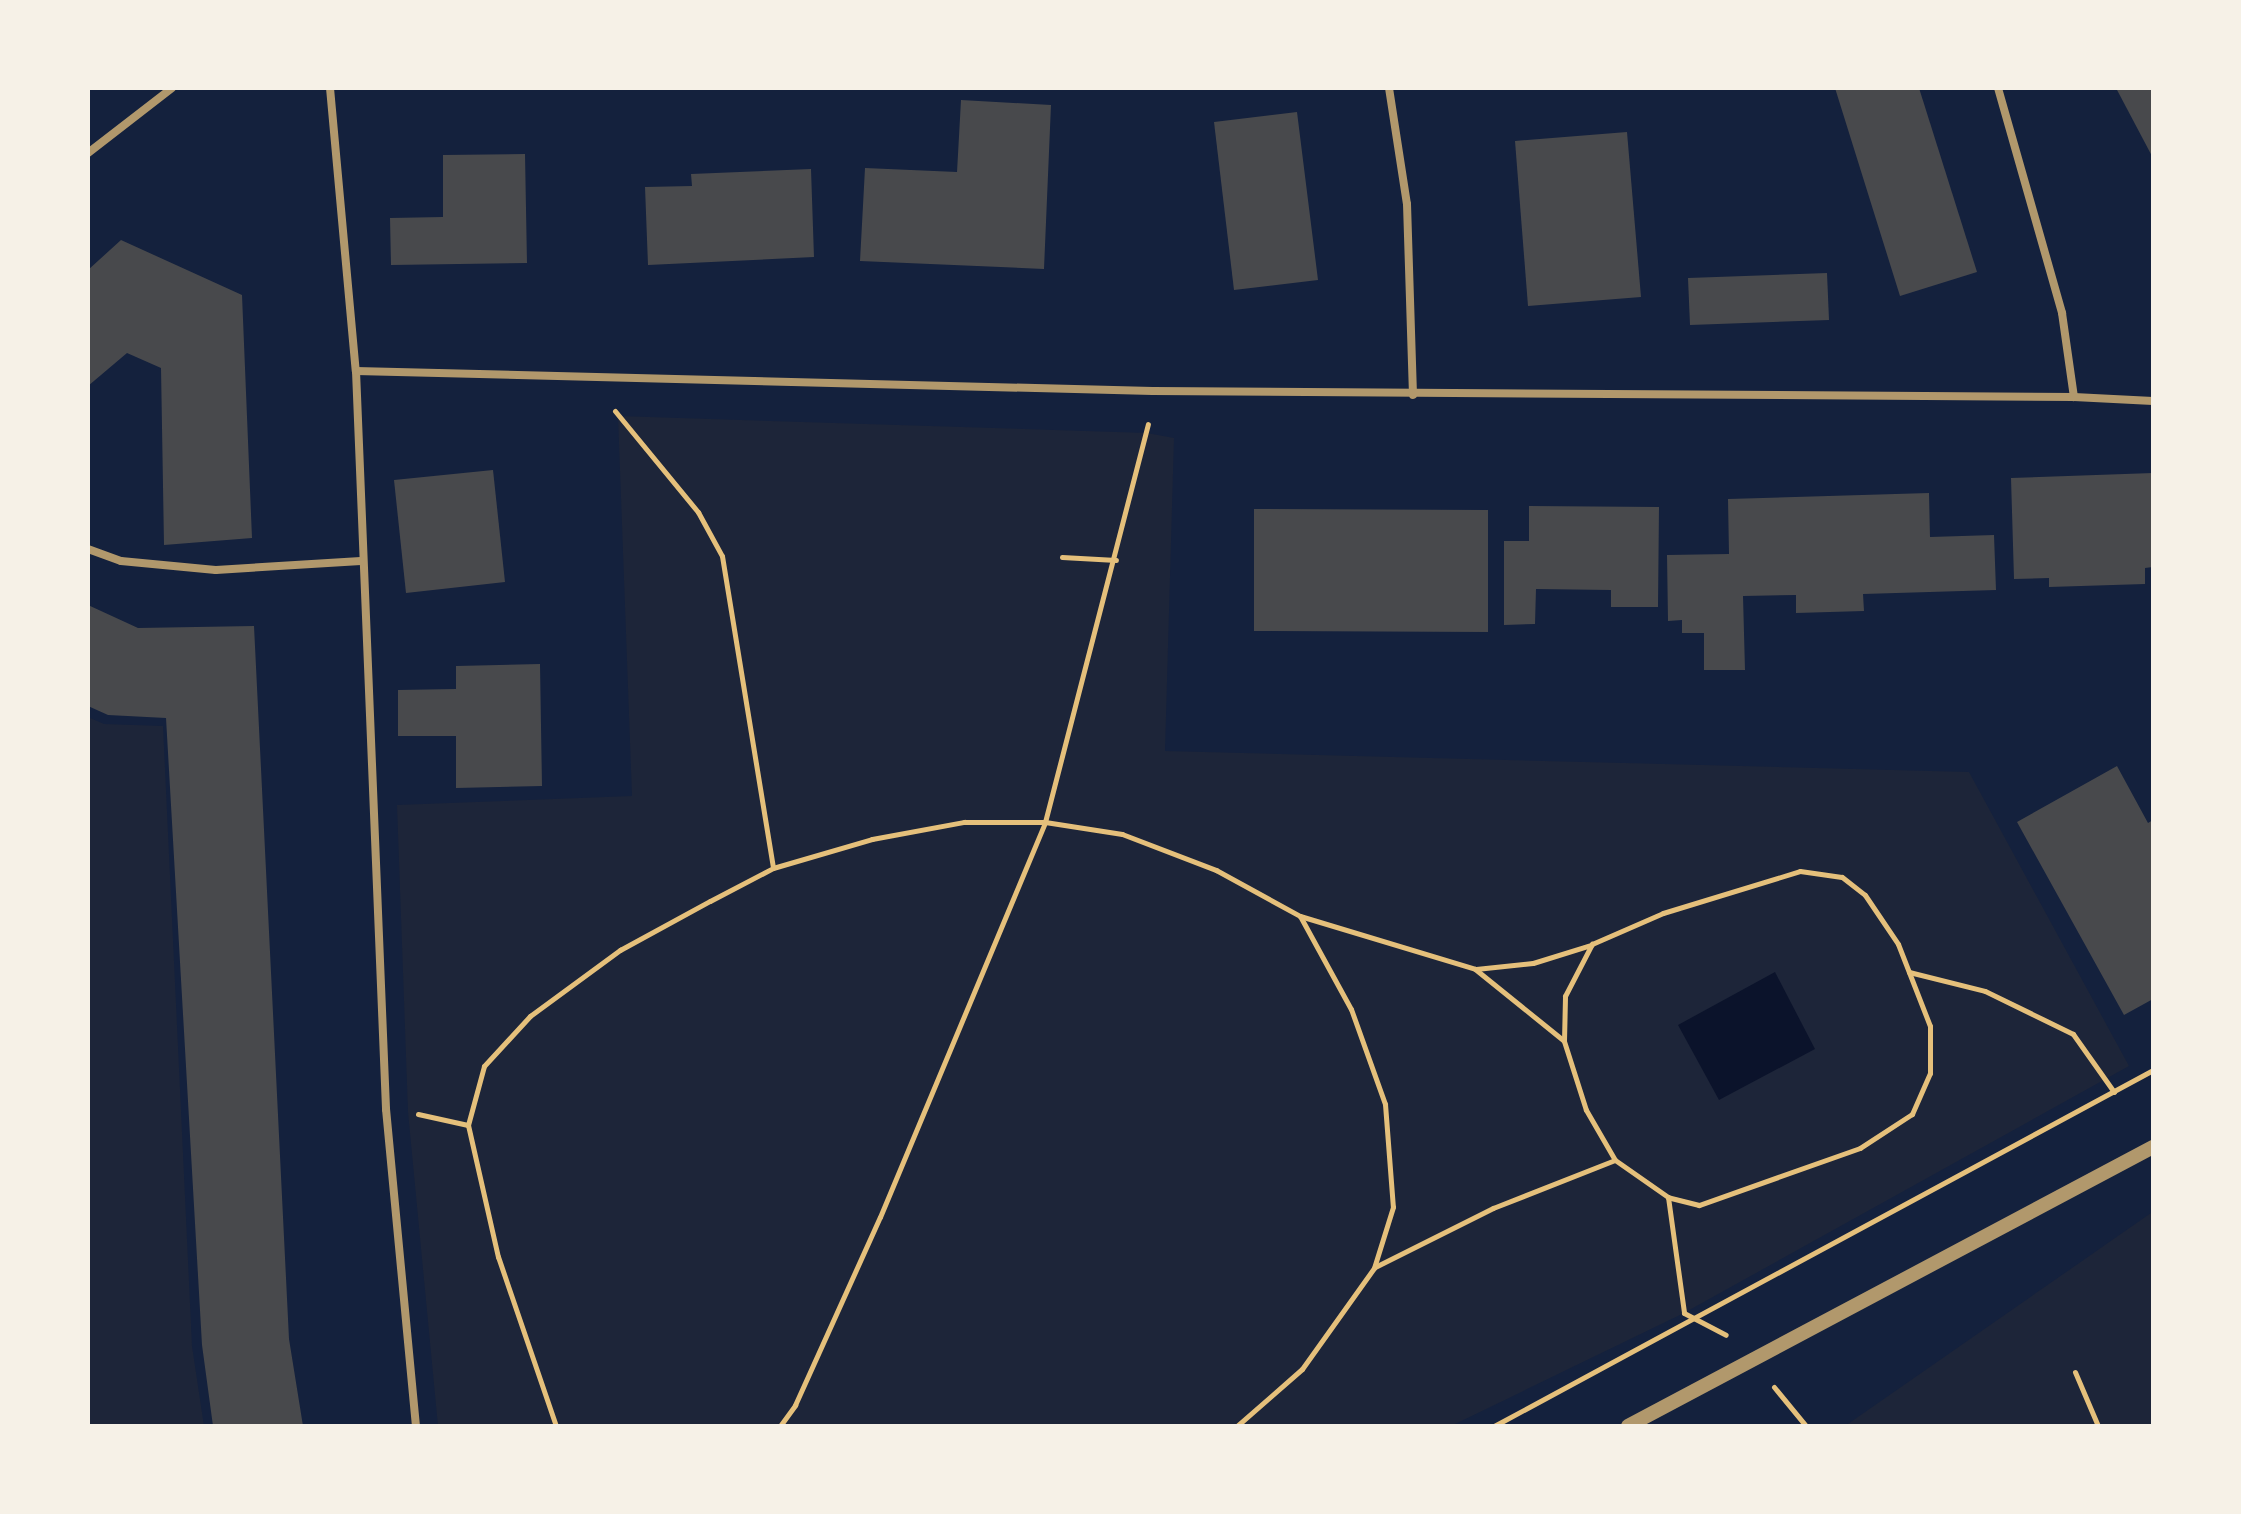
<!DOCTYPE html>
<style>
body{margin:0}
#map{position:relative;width:2241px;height:1514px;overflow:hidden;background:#14213d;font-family:Barlow,sans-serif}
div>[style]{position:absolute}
.green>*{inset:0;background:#1d2539}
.water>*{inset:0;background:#0b132b}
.building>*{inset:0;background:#48494c}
.path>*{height:5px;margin:-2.5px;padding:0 2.5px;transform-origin:2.5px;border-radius:2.5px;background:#e5c07b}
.minor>*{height:8px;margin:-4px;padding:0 4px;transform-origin:4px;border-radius:4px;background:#b1986c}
.tertiary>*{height:14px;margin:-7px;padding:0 7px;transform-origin:7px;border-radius:7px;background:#b1986c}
span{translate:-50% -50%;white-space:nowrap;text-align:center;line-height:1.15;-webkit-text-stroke:7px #f6f1e7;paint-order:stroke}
.frame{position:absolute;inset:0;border:90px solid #f6f1e7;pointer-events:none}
</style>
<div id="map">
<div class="green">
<i style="clip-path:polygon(618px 416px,1147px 433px,1174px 438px,1165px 751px,1969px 772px,2129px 1066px,1684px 1313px,1451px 1426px,438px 1426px,408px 1112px,397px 805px,632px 796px)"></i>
<i style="clip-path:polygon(88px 717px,104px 724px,163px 726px,192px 1346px,204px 1426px,88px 1426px)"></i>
<i style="clip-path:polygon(2151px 1213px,2153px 1426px,1845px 1426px)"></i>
</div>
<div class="water">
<i style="clip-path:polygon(1775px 972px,1815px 1049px,1719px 1100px,1678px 1025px)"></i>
</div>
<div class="building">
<i style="clip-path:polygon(1835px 88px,1919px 88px,1977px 272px,1900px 296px)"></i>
<i style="clip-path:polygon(2116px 88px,2153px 88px,2153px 158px)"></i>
<i style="clip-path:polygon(961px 100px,1051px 105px,1044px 269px,860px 261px,865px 168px,957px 172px)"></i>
<i style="clip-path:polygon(1297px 112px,1318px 280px,1234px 290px,1214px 122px)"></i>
<i style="clip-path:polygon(1627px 132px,1641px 297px,1528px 306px,1515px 141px)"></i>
<i style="clip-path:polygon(525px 154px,527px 263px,391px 265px,390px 218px,443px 217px,443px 155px)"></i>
<i style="clip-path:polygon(811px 169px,814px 257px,648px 265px,645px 187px,692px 186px,691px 174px)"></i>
<i style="clip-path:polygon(121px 240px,242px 295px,252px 538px,164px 545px,161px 368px,127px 353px,88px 386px,88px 270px)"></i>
<i style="clip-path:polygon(1827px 273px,1829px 320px,1690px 325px,1688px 278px)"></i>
<i style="clip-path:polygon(493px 470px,505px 582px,406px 593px,394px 480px)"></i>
<i style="clip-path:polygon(2153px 473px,2153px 567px,2145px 568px,2145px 584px,2049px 587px,2049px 578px,2014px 579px,2011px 478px)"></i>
<i style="clip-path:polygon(1929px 493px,1930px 537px,1994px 535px,1996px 590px,1863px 594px,1864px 611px,1796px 613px,1796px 595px,1743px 596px,1745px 670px,1704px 670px,1704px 633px,1682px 633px,1682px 620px,1668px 621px,1667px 555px,1729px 554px,1728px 499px)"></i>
<i style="clip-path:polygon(1529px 506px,1659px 507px,1658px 607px,1611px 607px,1611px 590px,1536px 589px,1535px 624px,1504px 625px,1504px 541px,1529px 541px)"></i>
<i style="clip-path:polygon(1254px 509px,1488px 510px,1488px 632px,1254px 631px)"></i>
<i style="clip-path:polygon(88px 605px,138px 628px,254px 626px,289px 1339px,303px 1426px,213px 1426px,202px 1345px,166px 718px,108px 715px,88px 706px)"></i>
<i style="clip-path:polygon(540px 664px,542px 786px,456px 788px,456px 736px,398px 736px,398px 690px,456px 689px,456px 666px)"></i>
<i style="clip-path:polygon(2117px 766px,2148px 823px,2153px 820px,2153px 999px,2124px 1015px,2017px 822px)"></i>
</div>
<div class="path">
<i style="left:615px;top:411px;width:131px;rotate:50.6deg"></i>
<i style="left:698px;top:512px;width:50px;rotate:61.4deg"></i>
<i style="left:722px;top:556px;width:316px;rotate:80.7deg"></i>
<i style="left:1062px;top:557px;width:54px;rotate:3.2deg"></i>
<i style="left:1800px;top:871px;width:42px;rotate:8.1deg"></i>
<i style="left:1842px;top:877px;width:29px;rotate:38deg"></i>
<i style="left:1865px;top:895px;width:59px;rotate:56deg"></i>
<i style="left:1898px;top:944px;width:88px;rotate:68.7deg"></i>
<i style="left:1930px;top:1026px;width:47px;rotate:90deg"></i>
<i style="left:1930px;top:1073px;width:45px;rotate:113.7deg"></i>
<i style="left:1912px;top:1114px;width:62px;rotate:146.8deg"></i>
<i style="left:1860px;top:1148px;width:171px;rotate:160.5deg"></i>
<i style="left:1699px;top:1205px;width:32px;rotate:-166deg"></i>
<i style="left:1668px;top:1197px;width:65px;rotate:-145.1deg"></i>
<i style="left:1615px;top:1160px;width:58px;rotate:-120.1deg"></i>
<i style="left:1586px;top:1110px;width:72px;rotate:-107.7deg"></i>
<i style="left:1564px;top:1041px;width:45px;rotate:-88.7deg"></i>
<i style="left:1565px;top:996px;width:59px;rotate:-62.6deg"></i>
<i style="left:1592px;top:944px;width:77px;rotate:-23.6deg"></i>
<i style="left:1663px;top:913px;width:143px;rotate:-17deg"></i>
<i style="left:1300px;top:916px;width:183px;rotate:16.8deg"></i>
<i style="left:1475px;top:969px;width:113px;rotate:38.9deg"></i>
<i style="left:1476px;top:969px;width:57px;rotate:-6deg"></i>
<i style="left:1533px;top:963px;width:61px;rotate:-17.2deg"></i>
<i style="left:1909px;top:972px;width:78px;rotate:14deg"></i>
<i style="left:1985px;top:991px;width:98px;rotate:26deg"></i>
<i style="left:2073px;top:1034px;width:71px;rotate:54.7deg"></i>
<i style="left:418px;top:1114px;width:51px;rotate:12.4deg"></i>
<i style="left:1668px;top:1197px;width:117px;rotate:82.1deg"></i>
<i style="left:1684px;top:1313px;width:47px;rotate:27.6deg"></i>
<i style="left:1375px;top:1267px;width:132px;rotate:-26.6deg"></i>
<i style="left:1493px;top:1208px;width:131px;rotate:-21.5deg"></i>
<i style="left:2075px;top:1372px;width:59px;rotate:66.9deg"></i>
<i style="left:1774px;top:1387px;width:50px;rotate:50.6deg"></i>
<i style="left:556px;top:1426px;width:179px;rotate:-108.9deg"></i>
<i style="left:498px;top:1257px;width:135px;rotate:-102.8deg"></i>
<i style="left:468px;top:1125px;width:61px;rotate:-74.8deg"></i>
<i style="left:484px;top:1066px;width:68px;rotate:-47.4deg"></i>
<i style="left:530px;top:1016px;width:112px;rotate:-36.3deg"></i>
<i style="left:620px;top:950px;width:102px;rotate:-28.6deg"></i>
<i style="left:710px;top:901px;width:71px;rotate:-27.6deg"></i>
<i style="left:773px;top:868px;width:103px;rotate:-16.3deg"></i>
<i style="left:872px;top:839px;width:94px;rotate:-10.5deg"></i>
<i style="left:964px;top:822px;width:81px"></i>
<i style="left:1045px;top:822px;width:78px;rotate:8.9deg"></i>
<i style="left:1122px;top:834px;width:101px;rotate:21deg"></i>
<i style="left:1216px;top:870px;width:96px;rotate:28.7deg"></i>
<i style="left:1300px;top:916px;width:106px;rotate:61.3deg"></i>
<i style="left:1351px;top:1009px;width:101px;rotate:70.3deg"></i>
<i style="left:1385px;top:1104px;width:103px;rotate:85.6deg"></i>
<i style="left:1393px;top:1207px;width:64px;rotate:107.3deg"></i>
<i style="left:1374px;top:1268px;width:124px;rotate:125.5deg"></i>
<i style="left:1302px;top:1369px;width:86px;rotate:138.8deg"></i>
<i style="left:780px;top:1426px;width:26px;rotate:-54deg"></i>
<i style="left:795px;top:1405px;width:206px;rotate:-65.7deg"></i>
<i style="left:880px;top:1217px;width:428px;rotate:-67.3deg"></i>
<i style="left:1045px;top:822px;width:411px;rotate:-75.5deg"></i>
<i style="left:1494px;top:1426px;width:749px;rotate:-28.38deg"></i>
</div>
<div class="minor">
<i style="left:330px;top:88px;width:284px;rotate:84.8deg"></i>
<i style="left:356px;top:371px;width:739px;rotate:87.67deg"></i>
<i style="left:386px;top:1109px;width:318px;rotate:84.6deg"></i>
<i style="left:1389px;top:88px;width:117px;rotate:81.2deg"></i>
<i style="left:1407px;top:204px;width:191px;rotate:88.2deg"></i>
<i style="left:1998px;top:88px;width:234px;rotate:74.1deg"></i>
<i style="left:2062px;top:313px;width:85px;rotate:81.9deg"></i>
<i style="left:88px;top:153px;width:106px;rotate:-37.7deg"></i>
<i style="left:356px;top:371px;width:797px;rotate:1.44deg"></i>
<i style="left:1153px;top:391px;width:921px;rotate:0.37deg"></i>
<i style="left:2074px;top:397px;width:79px;rotate:2.9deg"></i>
<i style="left:88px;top:549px;width:35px;rotate:20deg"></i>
<i style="left:121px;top:561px;width:95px;rotate:5.4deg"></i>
<i style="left:216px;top:570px;width:145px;rotate:-3.6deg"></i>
</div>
<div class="tertiary">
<i style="left:1628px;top:1426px;width:595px;rotate:-27.99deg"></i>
</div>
<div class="frame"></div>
</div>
